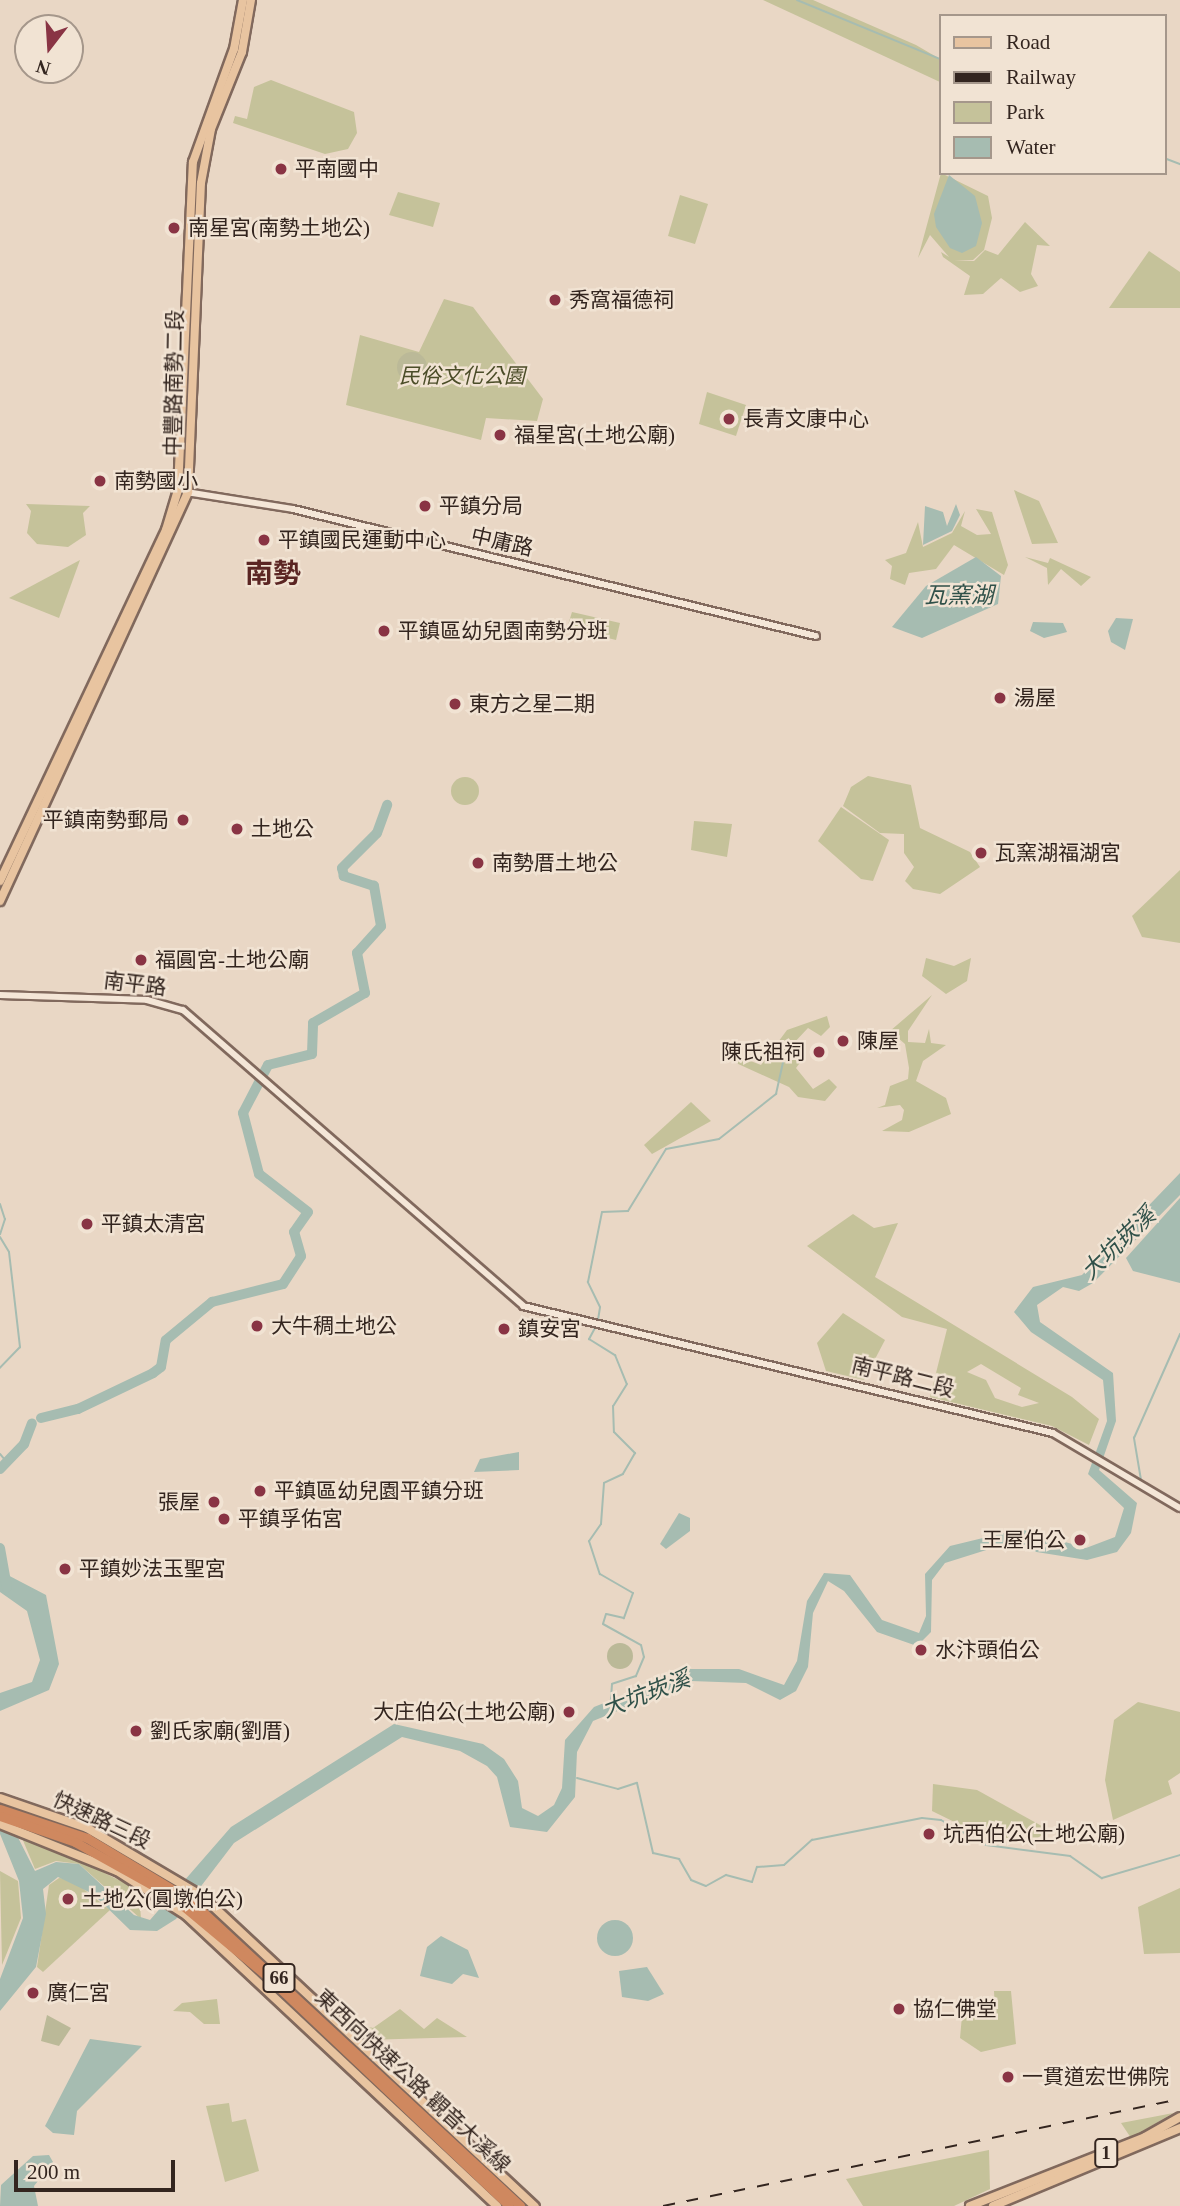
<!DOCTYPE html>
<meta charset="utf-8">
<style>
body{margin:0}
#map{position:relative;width:1180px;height:2206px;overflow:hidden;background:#e9d7c5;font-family:"Times New Roman","Noto Sans TC",serif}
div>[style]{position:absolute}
.green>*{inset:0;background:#c5c29a}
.round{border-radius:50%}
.cemetery>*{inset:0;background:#bbb998}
.water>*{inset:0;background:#a6bcb1}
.stream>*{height:2px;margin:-1px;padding:0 1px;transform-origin:1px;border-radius:1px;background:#a6bcb1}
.river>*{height:10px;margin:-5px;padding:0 5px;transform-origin:5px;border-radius:5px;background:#a6bcb1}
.roads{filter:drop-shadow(2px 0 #81695d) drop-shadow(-2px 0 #81695d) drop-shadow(0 2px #81695d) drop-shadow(0 -2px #81695d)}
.minor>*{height:6px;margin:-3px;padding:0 3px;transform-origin:3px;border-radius:3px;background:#f4e6d7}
.major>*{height:8px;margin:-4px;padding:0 4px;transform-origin:4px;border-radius:4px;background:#e8c4a0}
.highway>*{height:9px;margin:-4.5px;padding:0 4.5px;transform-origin:4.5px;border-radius:4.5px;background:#cf885f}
.rail>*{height:2px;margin-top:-1px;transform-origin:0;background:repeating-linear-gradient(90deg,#33251f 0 12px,transparent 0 24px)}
.dots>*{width:19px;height:19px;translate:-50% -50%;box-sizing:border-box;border:4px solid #f1e3d3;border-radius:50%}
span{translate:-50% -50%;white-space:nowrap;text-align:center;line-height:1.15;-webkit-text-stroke:5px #f1e3d3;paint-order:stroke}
.shield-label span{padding:2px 5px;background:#f1e3d3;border:2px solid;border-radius:5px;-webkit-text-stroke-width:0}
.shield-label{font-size:19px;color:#33251f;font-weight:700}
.poi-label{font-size:21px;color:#33251f}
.left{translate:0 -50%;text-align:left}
.right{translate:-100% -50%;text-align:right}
.park-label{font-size:21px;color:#4b4d28;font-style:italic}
.street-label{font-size:21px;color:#33251f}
.water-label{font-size:23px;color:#305149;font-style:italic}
.district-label{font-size:28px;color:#5b2523;font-weight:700}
.legend{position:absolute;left:939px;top:14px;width:228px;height:161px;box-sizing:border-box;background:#f1e3d3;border:2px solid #a5978b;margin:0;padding:9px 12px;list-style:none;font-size:21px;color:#33251f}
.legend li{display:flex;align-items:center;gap:14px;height:35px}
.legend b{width:35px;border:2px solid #a5978b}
.north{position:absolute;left:14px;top:14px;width:70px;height:70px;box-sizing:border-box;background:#f1e3d3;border:2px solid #a5978b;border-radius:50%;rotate:197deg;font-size:19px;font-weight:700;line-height:28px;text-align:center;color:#33251f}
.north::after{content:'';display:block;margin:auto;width:24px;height:32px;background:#893444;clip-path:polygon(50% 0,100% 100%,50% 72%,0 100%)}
.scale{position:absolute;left:14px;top:2160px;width:161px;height:32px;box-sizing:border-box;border:4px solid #33251f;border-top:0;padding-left:9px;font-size:21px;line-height:24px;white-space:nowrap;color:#33251f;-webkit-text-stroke:5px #f1e3d3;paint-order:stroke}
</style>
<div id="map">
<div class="green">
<i style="clip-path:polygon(763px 0,813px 0,916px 45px,940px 59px,940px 82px)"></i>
<i style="clip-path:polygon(271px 80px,354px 112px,357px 133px,348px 149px,325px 154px,233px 123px,235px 116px,247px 119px,254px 87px)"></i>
<i style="clip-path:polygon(941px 173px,988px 196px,992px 218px,984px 250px,973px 260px,954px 261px,974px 261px,985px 250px,998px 255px,1025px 222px,1050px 246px,1037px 245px,1031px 274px,1038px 286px,1020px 292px,1001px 278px,983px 294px,964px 295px,970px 276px,943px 257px,941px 252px,949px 257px,930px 235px,918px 258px)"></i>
<i style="clip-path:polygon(398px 192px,440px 203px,433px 227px,389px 215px)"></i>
<i style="clip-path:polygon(680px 195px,708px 204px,695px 244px,668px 236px)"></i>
<i style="clip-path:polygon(1149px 251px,1180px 272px,1180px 308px,1109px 308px)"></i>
<i style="clip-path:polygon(444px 299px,473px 307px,543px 399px,537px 421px,486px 418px,481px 440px,346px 405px,360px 335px,419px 352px)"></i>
<i style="clip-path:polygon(707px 392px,746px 405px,736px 436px,699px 424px)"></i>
<i style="clip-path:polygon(1014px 490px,1039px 501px,1058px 543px,1032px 544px)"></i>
<i style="clip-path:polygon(26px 504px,90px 506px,83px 513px,86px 535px,68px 547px,37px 544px,27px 533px,31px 511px)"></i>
<i style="clip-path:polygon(976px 509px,992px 512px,1008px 565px,1004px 575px,954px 545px,936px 569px,909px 573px,905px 585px,890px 579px,892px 566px,885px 560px,906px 553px,918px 522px,923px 547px,952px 533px,965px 511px,961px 526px,977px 535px,991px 534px)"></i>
<i style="clip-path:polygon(1025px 557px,1048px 563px,1050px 558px,1091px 577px,1081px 586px,1061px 569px,1048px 585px,1047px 568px)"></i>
<i style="clip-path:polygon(80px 560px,59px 618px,9px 598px)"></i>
<i style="clip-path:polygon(572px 612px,620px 623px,616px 640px,567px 628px)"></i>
<i style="clip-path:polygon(868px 776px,911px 785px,920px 828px,970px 852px,980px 867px,940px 894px,913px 889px,905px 881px,914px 867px,904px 853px,904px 834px,880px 833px,843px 806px,851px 787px)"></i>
<i class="round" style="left:451px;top:777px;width:28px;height:28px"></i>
<i style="clip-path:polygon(841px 807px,889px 840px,873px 881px,861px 879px,818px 841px)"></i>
<i style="clip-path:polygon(694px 821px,732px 824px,727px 857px,691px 850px)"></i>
<i style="clip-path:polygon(1180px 870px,1180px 943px,1142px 937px,1132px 916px)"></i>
<i style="clip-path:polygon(926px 958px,954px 966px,971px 958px,967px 981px,946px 994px,922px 976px)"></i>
<i style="clip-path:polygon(932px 995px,908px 1031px,908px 1042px,925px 1043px,929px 1029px,931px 1043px,946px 1045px,923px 1061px,916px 1081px,946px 1098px,951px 1114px,909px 1132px,882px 1131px,902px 1120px,904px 1110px,900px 1105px,877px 1108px,885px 1105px,890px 1086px,908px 1079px,909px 1068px,905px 1044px,890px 1031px)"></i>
<i style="clip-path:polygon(827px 1016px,830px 1027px,821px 1036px,808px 1028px,792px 1045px,805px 1056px,796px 1068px,813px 1089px,829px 1079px,837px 1087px,825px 1101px,798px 1097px,789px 1087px,736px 1063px,735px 1055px,761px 1065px,787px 1030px)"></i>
<i style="clip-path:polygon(691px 1102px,711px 1121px,652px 1154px,644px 1145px)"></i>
<i style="clip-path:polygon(evenodd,853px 1214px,874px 1228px,898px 1223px,875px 1277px,1072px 1397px,1099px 1419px,1089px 1445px,1052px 1426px,930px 1397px,947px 1329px,902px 1317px,807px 1246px,853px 1214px,981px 1364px,1021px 1388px,1018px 1395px,1039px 1403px,1022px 1407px,995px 1398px,986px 1380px,967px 1372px,981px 1364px)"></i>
<i style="clip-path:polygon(843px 1313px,885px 1340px,864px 1380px,826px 1371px,817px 1343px)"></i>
<i style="clip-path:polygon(1138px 1702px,1180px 1712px,1180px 1773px,1168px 1781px,1172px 1794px,1113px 1820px,1105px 1780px,1114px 1720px)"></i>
<i style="clip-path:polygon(933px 1784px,977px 1790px,1049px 1830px,1032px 1842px,983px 1836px,932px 1811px)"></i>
<i style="clip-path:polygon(19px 1831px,139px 1890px,141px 1919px,79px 1864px,56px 1861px,35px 1869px)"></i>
<i style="clip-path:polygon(0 1871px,18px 1881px,21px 1918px,2px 1965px)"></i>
<i style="clip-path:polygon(59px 1878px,71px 1879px,110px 1910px,43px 1972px,37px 1967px,49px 1885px)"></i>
<i style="clip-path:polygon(1180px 1888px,1180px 1953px,1144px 1954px,1138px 1907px)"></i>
<i style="clip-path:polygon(994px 1991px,1011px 1991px,1016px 2044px,981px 2052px,960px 2038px,962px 2016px,995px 2015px)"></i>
<i style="clip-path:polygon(217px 1999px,220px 2024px,204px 2024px,190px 2012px,173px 2011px,182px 2003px)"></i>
<i style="clip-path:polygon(400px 2009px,424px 2029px,437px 2018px,467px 2037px,365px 2040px,350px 2029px,359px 2024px,373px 2028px)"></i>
<i style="clip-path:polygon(229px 2103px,232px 2122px,246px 2119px,259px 2171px,225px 2182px,206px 2106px)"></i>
<i style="clip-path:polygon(1173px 2113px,1131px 2138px,1121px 2123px,1163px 2115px)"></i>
<i style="clip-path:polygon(989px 2150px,990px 2189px,954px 2206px,863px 2206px,846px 2179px)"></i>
</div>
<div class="cemetery">
<i class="round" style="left:397px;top:352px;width:30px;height:30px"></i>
<i class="round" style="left:607px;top:1643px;width:26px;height:26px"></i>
<i style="clip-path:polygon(47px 2015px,71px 2028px,59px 2046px,41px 2041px)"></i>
</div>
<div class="water">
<i style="clip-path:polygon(949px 175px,975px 196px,982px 223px,976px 246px,962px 253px,950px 248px,936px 227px,934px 214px)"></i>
<i style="clip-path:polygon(956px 504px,960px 515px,952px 531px,923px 545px,925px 506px,943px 512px,947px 526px)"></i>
<i style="clip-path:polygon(976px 557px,1001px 576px,998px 604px,922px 638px,892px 627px,926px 586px)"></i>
<i style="clip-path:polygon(1116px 618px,1133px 619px,1125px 650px,1111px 642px,1108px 631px)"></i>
<i style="clip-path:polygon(1033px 622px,1063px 623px,1067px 632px,1044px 638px,1030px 631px)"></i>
<i style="clip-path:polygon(1180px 1173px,1180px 1195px,1093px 1283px,1079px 1291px,1063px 1287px,1037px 1305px,1040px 1322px,1113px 1373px,1116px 1421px,1099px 1470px,1137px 1503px,1131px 1533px,1117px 1552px,1087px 1560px,999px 1546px,945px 1563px,932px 1580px,931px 1632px,917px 1646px,877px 1632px,844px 1591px,828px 1581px,813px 1613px,808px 1667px,796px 1691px,780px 1700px,746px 1683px,691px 1681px,593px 1721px,577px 1752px,575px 1797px,547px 1832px,510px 1827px,497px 1777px,487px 1766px,460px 1751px,402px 1737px,234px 1843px,176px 1919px,157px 1931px,130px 1930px,93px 1894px,58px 1877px,43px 1889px,46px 1914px,36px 1967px,0 2011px,0 1979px,23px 1918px,19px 1881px,0 1834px,0 1802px,35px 1871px,56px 1862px,79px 1864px,134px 1915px,150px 1920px,231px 1827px,394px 1724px,483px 1744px,504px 1759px,518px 1781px,522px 1808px,538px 1816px,554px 1805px,562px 1788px,565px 1740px,594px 1707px,689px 1669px,739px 1669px,784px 1685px,797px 1661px,807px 1601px,824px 1573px,850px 1575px,882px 1620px,919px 1633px,926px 1616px,925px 1574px,950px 1546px,1020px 1529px,1086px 1548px,1115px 1537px,1124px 1508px,1088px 1474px,1107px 1421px,1103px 1380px,1031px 1332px,1014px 1312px,1033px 1287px,1082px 1275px)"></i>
<i style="clip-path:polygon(1180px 1198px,1180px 1283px,1133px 1271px,1126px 1258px)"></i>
<i style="clip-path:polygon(519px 1452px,519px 1470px,474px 1472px,480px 1459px)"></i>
<i style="clip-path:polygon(679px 1513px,690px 1518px,690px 1531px,666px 1549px,660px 1544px)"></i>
<i style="clip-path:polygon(0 1571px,46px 1595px,59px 1664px,49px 1690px,0 1711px,0 1693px,32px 1682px,40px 1660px,27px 1611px,0 1592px)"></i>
<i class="round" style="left:597px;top:1920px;width:36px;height:36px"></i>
<i style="clip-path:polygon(441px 1936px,468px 1950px,479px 1978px,463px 1974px,452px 1984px,420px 1976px,427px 1947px)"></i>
<i style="clip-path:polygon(647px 1967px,664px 1994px,648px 2001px,622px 1997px,619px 1971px)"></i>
<i style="clip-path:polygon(90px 2039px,142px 2046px,77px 2111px,74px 2135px,53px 2133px,45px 2126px)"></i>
<i style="clip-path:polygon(49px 2155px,53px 2162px,34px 2186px,38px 2206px,0 2206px,1px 2185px,33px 2156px)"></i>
</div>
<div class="stream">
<i style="left:797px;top:0;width:155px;rotate:22.4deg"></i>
<i style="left:1164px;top:158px;width:17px;rotate:21deg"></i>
<i style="left:0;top:1204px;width:16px;rotate:72deg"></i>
<i style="left:5px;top:1219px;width:16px;rotate:108deg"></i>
<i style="left:0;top:1237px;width:17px;rotate:59deg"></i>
<i style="left:9px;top:1252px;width:96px;rotate:83.4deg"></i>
<i style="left:20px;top:1347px;width:29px;rotate:134deg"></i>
<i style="left:598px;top:1320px;width:13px;rotate:-81deg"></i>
<i style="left:600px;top:1307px;width:28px;rotate:-116deg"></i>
<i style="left:588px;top:1282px;width:71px;rotate:-78.7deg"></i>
<i style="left:602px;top:1212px;width:26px;rotate:-2deg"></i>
<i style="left:628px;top:1211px;width:73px;rotate:-58.5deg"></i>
<i style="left:666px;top:1149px;width:54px;rotate:-10.7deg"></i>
<i style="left:719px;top:1139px;width:73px;rotate:-38.3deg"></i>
<i style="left:776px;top:1094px;width:46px;rotate:-77.5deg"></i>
<i style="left:596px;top:1326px;width:15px;rotate:118deg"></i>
<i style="left:589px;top:1339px;width:31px;rotate:32deg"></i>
<i style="left:615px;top:1355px;width:31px;rotate:68deg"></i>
<i style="left:627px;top:1384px;width:26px;rotate:122deg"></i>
<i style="left:613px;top:1406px;width:26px;rotate:88deg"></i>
<i style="left:614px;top:1432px;width:30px;rotate:45deg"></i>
<i style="left:635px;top:1453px;width:24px;rotate:120deg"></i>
<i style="left:623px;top:1474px;width:21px;rotate:155deg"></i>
<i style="left:604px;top:1483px;width:41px;rotate:94.2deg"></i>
<i style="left:601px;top:1524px;width:21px;rotate:125deg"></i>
<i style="left:589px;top:1541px;width:35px;rotate:72deg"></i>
<i style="left:600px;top:1574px;width:38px;rotate:30deg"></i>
<i style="left:633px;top:1593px;width:27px;rotate:110deg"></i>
<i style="left:624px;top:1618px;width:18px;rotate:-167deg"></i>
<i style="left:606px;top:1614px;width:10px;rotate:107deg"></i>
<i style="left:603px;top:1624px;width:43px;rotate:28.9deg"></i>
<i style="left:641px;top:1645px;width:12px;rotate:76deg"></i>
<i style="left:644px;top:1657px;width:21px;rotate:113deg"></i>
<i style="left:636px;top:1676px;width:25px;rotate:162deg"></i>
<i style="left:612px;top:1684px;width:16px;rotate:94deg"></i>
<i style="left:0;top:1454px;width:8px;rotate:50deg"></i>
<i style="left:1141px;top:1480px;width:43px;rotate:-99.5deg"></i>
<i style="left:1134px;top:1438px;width:114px;rotate:-66.1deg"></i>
<i style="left:577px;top:1778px;width:42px;rotate:15deg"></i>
<i style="left:618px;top:1789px;width:20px;rotate:-18deg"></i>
<i style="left:637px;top:1783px;width:72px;rotate:77.1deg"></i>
<i style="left:653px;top:1853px;width:27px;rotate:13deg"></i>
<i style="left:679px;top:1859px;width:24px;rotate:60deg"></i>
<i style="left:691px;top:1880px;width:16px;rotate:22deg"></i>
<i style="left:706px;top:1886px;width:23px;rotate:-29deg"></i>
<i style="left:726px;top:1875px;width:27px;rotate:15deg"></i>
<i style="left:752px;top:1882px;width:16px;rotate:-72deg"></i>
<i style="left:757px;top:1867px;width:27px;rotate:-4deg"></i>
<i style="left:784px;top:1865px;width:38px;rotate:-42deg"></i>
<i style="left:812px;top:1840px;width:112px;rotate:-11.3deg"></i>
<i style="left:922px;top:1818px;width:19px;rotate:6deg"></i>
<i style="left:941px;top:1820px;width:51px;rotate:29.1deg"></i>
<i style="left:986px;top:1845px;width:85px;rotate:7.5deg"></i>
<i style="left:1070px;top:1856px;width:39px;rotate:35deg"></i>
<i style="left:1102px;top:1878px;width:81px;rotate:-16.4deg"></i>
</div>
<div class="river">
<i style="left:41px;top:1418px;width:38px;rotate:-14deg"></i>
<i style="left:78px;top:1409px;width:83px;rotate:-25.6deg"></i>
<i style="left:153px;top:1373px;width:10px;rotate:-37deg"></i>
<i style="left:161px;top:1367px;width:27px;rotate:-80deg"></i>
<i style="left:166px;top:1340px;width:60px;rotate:-39.6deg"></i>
<i style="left:212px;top:1302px;width:73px;rotate:-14.2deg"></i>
<i style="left:283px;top:1284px;width:33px;rotate:-57deg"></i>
<i style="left:301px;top:1256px;width:25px;rotate:-106deg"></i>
<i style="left:294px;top:1232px;width:24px;rotate:-55deg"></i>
<i style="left:308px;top:1212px;width:62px;rotate:-142.2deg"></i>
<i style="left:259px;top:1174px;width:63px;rotate:-104.7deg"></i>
<i style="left:243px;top:1113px;width:54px;rotate:-62.5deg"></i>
<i style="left:268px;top:1065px;width:45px;rotate:-14deg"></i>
<i style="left:312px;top:1054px;width:31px;rotate:-88deg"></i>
<i style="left:313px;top:1023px;width:60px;rotate:-30deg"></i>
<i style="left:365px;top:993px;width:41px;rotate:-101.3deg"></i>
<i style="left:357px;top:953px;width:36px;rotate:-48deg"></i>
<i style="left:381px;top:926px;width:41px;rotate:-99.9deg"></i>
<i style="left:374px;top:886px;width:32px;rotate:-162deg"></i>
<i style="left:344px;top:876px;width:8px;rotate:-104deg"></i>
<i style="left:342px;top:868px;width:49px;rotate:-45deg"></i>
<i style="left:377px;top:833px;width:30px;rotate:-70deg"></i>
<i style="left:0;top:1469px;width:35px;rotate:-46deg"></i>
<i style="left:24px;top:1444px;width:22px;rotate:-69deg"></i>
<i style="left:0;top:1548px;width:40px;rotate:80deg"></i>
</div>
<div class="roads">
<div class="minor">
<i style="left:186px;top:492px;width:108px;rotate:9deg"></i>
<i style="left:293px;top:509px;width:538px;rotate:13.65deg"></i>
<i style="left:0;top:995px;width:147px;rotate:1.9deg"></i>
<i style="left:147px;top:1000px;width:37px;rotate:16deg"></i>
<i style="left:183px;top:1010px;width:451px;rotate:41deg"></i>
<i style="left:523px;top:1306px;width:545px;rotate:13.48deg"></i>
<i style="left:1053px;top:1433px;width:147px;rotate:30.6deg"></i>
</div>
<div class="major">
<i style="left:0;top:881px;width:388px;rotate:-64.7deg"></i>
<i style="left:166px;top:530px;width:42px;rotate:-73.3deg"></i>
<i style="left:178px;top:490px;width:328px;rotate:-87.4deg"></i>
<i style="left:193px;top:162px;width:120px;rotate:-70.1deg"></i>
<i style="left:234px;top:49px;width:50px;rotate:-79.6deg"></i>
<i style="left:0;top:901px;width:450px;rotate:-65.3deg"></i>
<i style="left:188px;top:492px;width:309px;rotate:-87.6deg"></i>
<i style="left:201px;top:183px;width:55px;rotate:-79.5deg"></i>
<i style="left:211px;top:129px;width:83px;rotate:-68.1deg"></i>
<i style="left:242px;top:52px;width:53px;rotate:-80.2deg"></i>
<i style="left:0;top:1798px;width:92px;rotate:19deg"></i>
<i style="left:87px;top:1828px;width:134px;rotate:30.6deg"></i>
<i style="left:202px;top:1896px;width:455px;rotate:43deg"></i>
<i style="left:0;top:1824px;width:126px;rotate:21.9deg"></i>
<i style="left:117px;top:1871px;width:82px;rotate:32.5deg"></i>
<i style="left:186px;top:1915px;width:426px;rotate:43.1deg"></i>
<i style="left:970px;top:2206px;width:188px;rotate:-21.5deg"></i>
<i style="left:1145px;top:2137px;width:40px;rotate:-29.7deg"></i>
<i style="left:993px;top:2206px;width:203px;rotate:-22.6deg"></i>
</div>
<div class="highway">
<i style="left:0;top:1809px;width:92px;rotate:18.4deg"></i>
<i style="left:87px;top:1838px;width:120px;rotate:31deg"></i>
<i style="left:190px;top:1900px;width:450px;rotate:42.8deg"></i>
<i style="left:0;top:1816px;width:79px;rotate:19.1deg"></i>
<i style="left:75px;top:1842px;width:109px;rotate:29.2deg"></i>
<i style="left:170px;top:1895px;width:128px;rotate:39.9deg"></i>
<i style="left:268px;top:1977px;width:332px;rotate:43.5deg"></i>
</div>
</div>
<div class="rail">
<i style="left:663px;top:2206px;width:528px;rotate:-11.69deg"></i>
</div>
<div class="dots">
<i style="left:281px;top:169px;background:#893444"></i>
<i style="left:174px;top:228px;background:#893444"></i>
<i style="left:555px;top:300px;background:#893444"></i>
<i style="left:729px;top:419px;background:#893444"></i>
<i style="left:500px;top:435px;background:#893444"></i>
<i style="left:100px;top:481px;background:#893444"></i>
<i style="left:425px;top:506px;background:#893444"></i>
<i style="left:264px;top:540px;background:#893444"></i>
<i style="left:384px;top:631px;background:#893444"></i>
<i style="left:1000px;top:698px;background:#893444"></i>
<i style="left:455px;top:704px;background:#893444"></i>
<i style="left:183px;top:820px;background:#893444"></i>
<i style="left:237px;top:829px;background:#893444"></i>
<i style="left:981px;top:853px;background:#893444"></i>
<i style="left:478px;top:863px;background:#893444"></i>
<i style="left:141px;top:960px;background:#893444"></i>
<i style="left:843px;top:1041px;background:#893444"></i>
<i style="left:819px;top:1052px;background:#893444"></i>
<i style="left:87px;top:1224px;background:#893444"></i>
<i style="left:257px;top:1326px;background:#893444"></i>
<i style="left:504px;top:1329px;background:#893444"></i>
<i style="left:260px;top:1491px;background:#893444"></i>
<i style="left:214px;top:1502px;background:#893444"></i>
<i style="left:224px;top:1519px;background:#893444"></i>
<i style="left:1080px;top:1540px;background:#893444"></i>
<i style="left:65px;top:1569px;background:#893444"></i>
<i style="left:921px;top:1650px;background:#893444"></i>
<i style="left:569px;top:1712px;background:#893444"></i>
<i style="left:136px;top:1731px;background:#893444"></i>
<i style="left:929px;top:1834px;background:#893444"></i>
<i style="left:68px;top:1899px;background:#893444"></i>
<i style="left:33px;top:1993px;background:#893444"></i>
<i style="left:899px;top:2009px;background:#893444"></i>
<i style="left:1008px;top:2077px;background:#893444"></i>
</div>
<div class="shield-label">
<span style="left:279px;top:1978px">66</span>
<span style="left:1106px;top:2153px">1</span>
</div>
<div class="poi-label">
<span class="left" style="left:295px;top:169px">平南國中</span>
<span class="left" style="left:188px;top:228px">南星宮(南勢土地公)</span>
<span class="left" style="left:569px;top:300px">秀窩福德祠</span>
<span class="left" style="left:743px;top:419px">長青文康中心</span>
<span class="left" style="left:514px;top:435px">福星宮(土地公廟)</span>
<span class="left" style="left:114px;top:481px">南勢國小</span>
<span class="left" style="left:439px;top:506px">平鎮分局</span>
<span class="left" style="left:278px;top:540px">平鎮國民運動中心</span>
<span class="left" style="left:398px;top:631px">平鎮區幼兒園南勢分班</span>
<span class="left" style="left:1014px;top:698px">湯屋</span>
<span class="left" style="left:469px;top:704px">東方之星二期</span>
<span class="right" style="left:169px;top:820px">平鎮南勢郵局</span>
<span class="left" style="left:251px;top:829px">土地公</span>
<span class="left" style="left:995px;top:853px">瓦窯湖福湖宮</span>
<span class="left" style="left:492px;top:863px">南勢厝土地公</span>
<span class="left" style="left:155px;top:960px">福圓宮-土地公廟</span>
<span class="left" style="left:857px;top:1041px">陳屋</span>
<span class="right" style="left:805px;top:1052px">陳氏祖祠</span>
<span class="left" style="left:101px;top:1224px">平鎮太清宮</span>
<span class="left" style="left:271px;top:1326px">大牛稠土地公</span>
<span class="left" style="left:518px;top:1329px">鎮安宮</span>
<span class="left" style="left:274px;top:1491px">平鎮區幼兒園平鎮分班</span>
<span class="right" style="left:200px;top:1502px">張屋</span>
<span class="left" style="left:238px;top:1519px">平鎮孚佑宮</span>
<span class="right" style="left:1066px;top:1540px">王屋伯公</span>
<span class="left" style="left:79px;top:1569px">平鎮妙法玉聖宮</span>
<span class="left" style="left:935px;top:1650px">水汴頭伯公</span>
<span class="right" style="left:555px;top:1712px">大庄伯公(土地公廟)</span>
<span class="left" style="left:150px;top:1731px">劉氏家廟(劉厝)</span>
<span class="left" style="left:943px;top:1834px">坑西伯公(土地公廟)</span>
<span class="left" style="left:82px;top:1899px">土地公(圓墩伯公)</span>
<span class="left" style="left:47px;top:1993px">廣仁宮</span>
<span class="left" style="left:913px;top:2009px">協仁佛堂</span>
<span class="left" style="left:1022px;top:2077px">一貫道宏世佛院</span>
</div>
<div class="park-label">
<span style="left:462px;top:376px">民俗文化公園</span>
</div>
<div class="street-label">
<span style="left:174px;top:383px;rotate:-89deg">中豐路南勢二段</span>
<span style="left:502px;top:542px;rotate:13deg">中庸路</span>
<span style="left:135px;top:984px;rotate:7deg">南平路</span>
<span style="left:903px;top:1377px;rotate:14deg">南平路二段</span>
<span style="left:102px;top:1820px;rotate:25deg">快速路三段</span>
<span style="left:413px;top:2081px;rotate:43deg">東西向快速公路 觀音大溪線</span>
</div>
<div class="water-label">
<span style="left:959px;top:596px">瓦窯湖</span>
<span style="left:1119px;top:1244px;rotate:-44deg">大坑崁溪</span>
<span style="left:646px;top:1695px;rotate:-21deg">大坑崁溪</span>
</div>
<div class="district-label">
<span style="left:273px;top:574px">南勢</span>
</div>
<ul class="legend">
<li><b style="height:9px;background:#e8c4a0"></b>Road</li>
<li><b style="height:9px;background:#33251f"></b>Railway</li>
<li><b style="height:19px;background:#c5c29a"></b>Park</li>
<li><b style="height:19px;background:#a6bcb1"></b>Water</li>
</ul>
<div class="north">N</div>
<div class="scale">200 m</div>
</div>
